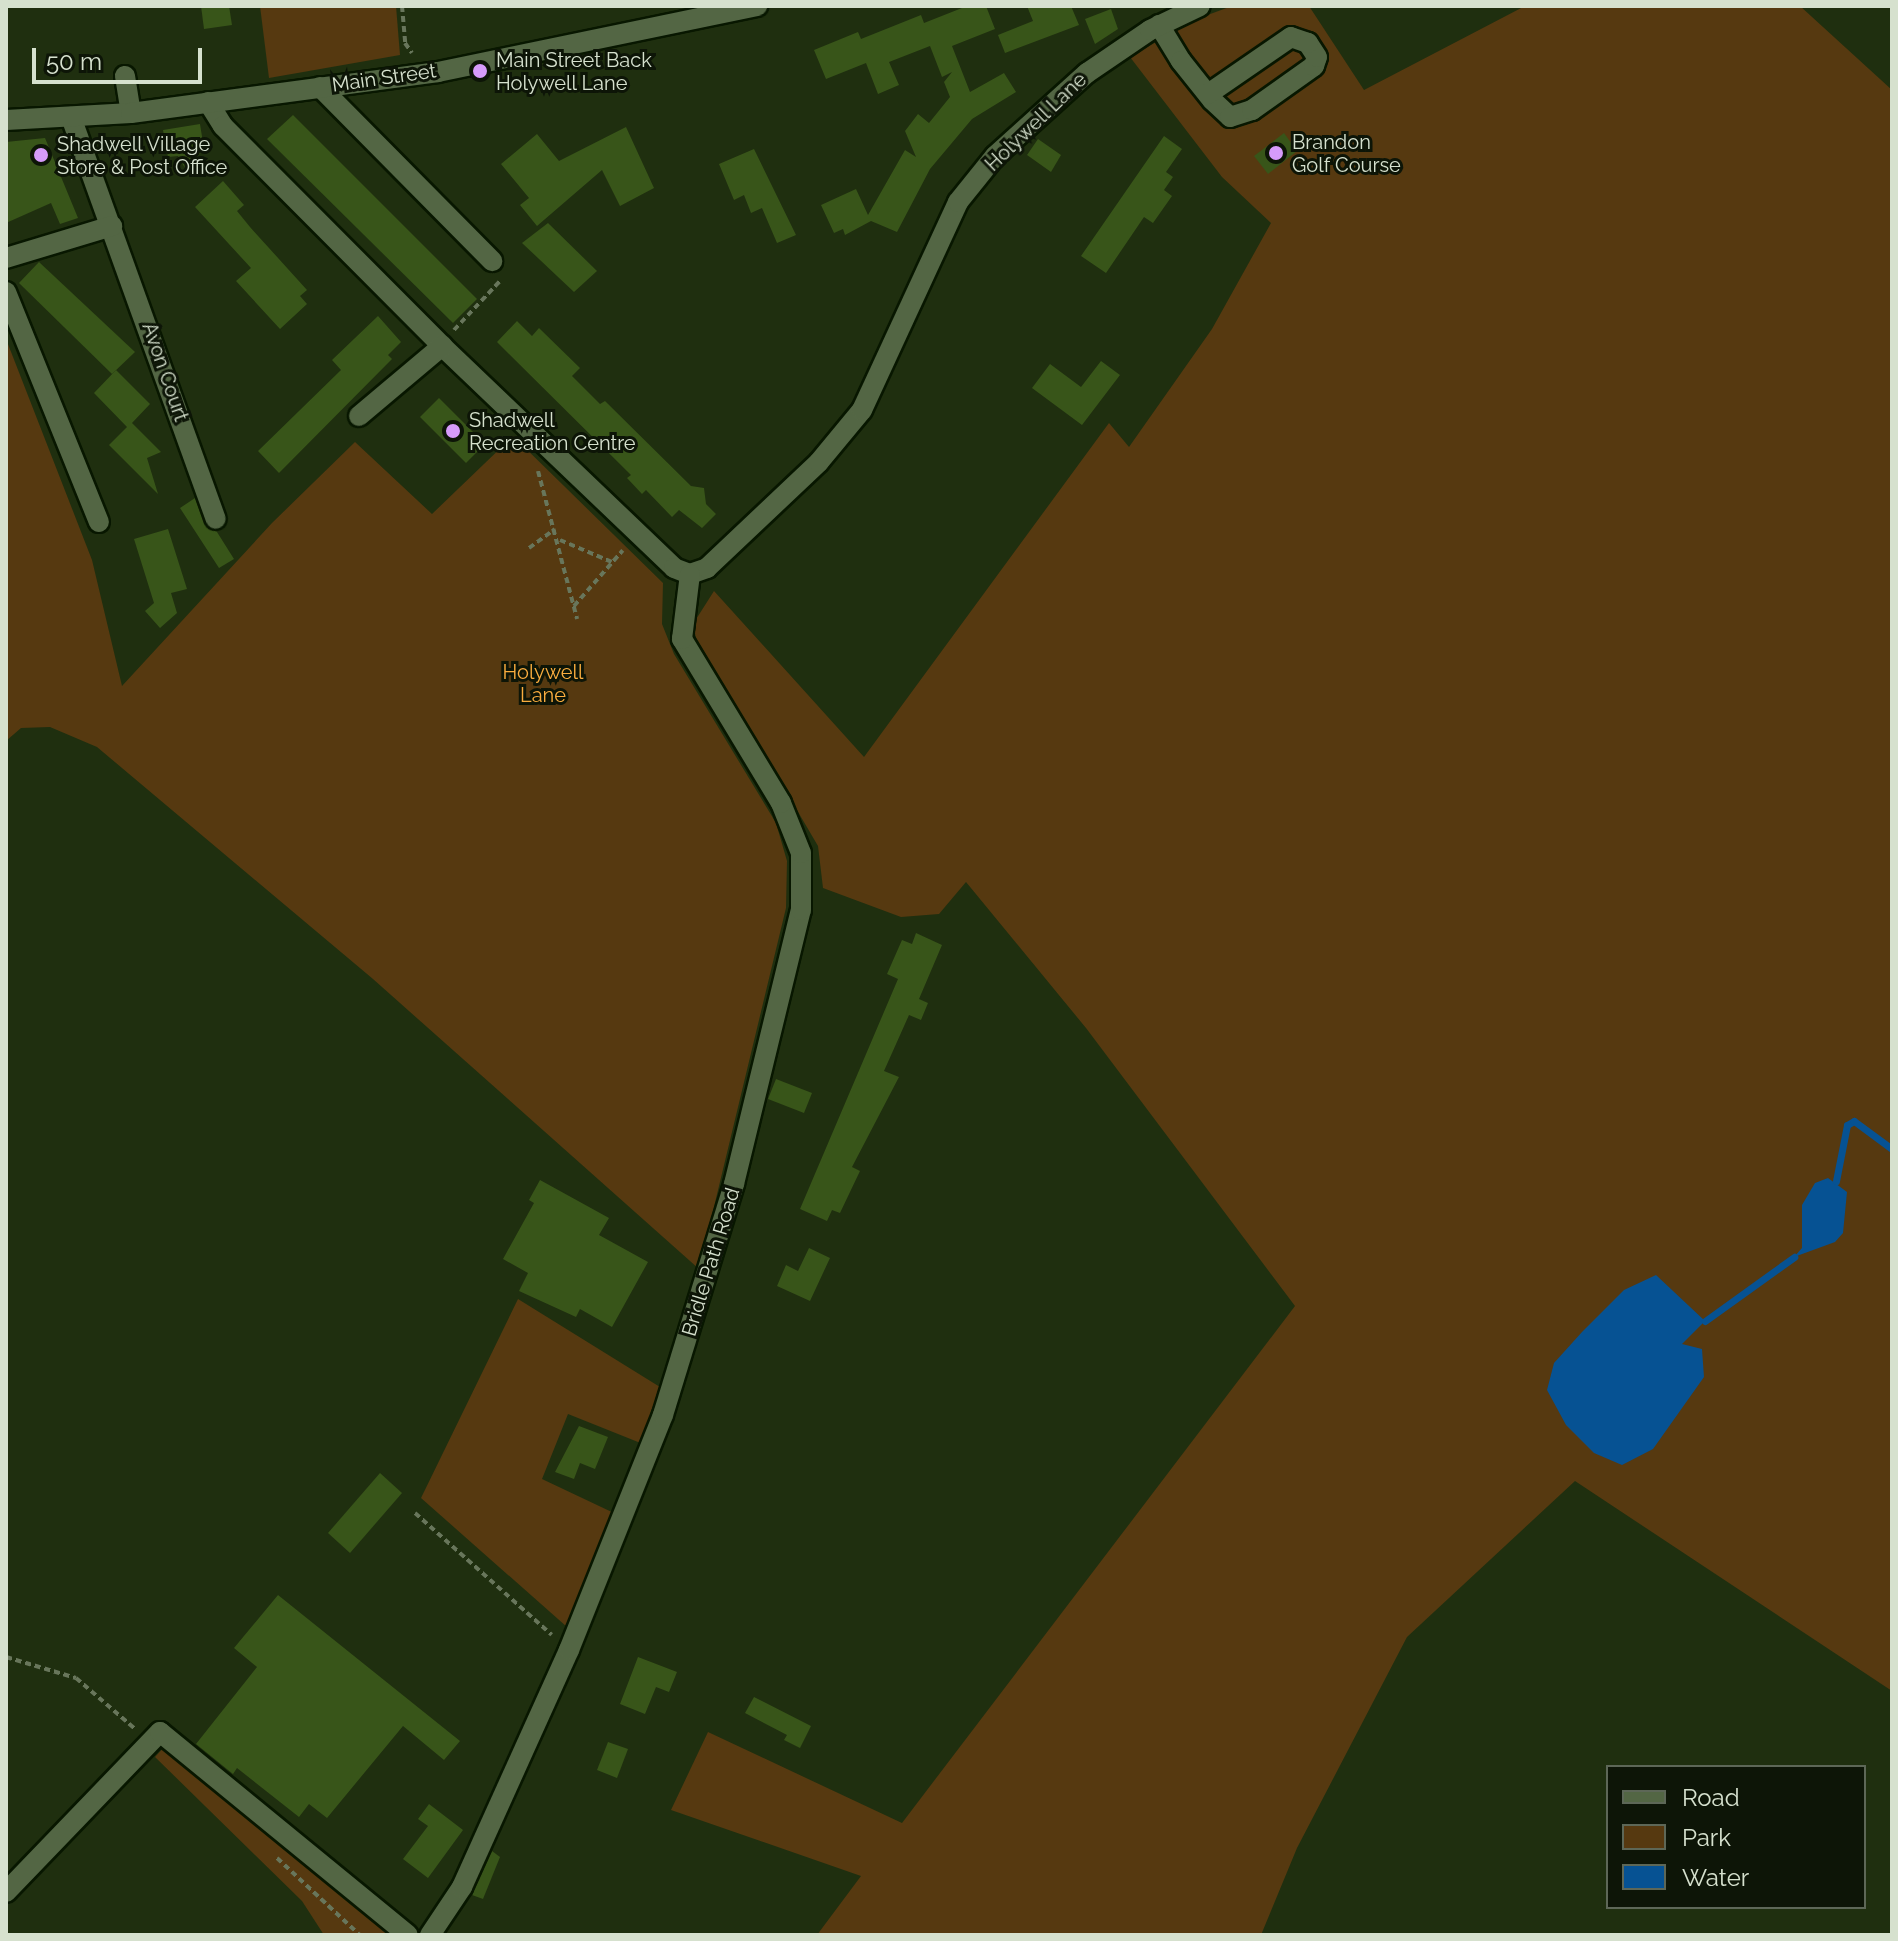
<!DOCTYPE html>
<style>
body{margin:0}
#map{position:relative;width:1898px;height:1941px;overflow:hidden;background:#1f2f0f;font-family:Raleway,sans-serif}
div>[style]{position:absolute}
.green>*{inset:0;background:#563910}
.water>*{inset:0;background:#065293}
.stream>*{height:7px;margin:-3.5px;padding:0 3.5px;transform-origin:3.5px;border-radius:3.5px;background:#065293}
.building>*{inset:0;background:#385519}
.path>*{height:4px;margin-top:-2px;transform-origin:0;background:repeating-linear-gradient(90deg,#68765b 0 6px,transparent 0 10px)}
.roads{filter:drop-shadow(2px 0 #081700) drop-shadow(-2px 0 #081700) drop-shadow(0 2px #081700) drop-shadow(0 -2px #081700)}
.minor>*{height:20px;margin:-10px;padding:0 10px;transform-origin:10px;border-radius:10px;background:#536644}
.dots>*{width:22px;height:22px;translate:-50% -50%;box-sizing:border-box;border:4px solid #0d1507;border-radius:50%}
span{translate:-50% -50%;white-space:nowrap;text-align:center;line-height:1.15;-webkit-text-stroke:6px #0d1507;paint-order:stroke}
.poi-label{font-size:20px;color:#d6e1ce}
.left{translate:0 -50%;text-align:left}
.street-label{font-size:20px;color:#d6e1ce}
.park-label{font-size:20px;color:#faad3f}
.frame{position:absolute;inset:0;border:8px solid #d6e1ce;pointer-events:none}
.legend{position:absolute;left:1606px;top:1765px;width:260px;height:144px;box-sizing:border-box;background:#0d1507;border:2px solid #5d6757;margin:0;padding:10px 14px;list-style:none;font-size:24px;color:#d6e1ce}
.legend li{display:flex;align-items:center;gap:16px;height:40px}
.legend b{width:40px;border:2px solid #5d6757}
.scale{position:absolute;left:32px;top:48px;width:170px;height:36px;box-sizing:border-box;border:4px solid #d6e1ce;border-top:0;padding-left:10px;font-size:24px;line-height:28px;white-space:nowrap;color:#d6e1ce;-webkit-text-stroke:6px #0d1507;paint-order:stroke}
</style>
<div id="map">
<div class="green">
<i style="clip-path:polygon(260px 6px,396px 6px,400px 55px,269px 78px)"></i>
<i style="clip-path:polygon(1232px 6px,1309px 6px,1364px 90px,1525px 6px,1800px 6px,1892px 90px,1892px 1691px,1575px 1481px,1407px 1637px,1297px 1848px,1261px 1935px,817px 1935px,861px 1876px,671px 1810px,708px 1732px,902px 1823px,1295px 1306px,1086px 1028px,966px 882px,939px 914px,901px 917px,823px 888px,818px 846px,696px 638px,693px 624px,714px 591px,864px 757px,1109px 423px,1129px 447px,1212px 329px,1271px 223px,1222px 177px,1130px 57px,1194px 20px)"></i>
<i style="clip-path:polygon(6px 339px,92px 560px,122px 686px,272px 523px,355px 442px,432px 514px,513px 436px,663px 583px,662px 624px,674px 654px,776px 823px,787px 861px,786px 908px,699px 1269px,373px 979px,97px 747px,50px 727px,21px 728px,6px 741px)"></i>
<i style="clip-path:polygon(518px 1299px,660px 1387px,643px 1444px,568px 1414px,542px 1479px,616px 1514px,567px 1627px,421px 1498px)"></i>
<i style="clip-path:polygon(166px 1745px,394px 1935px,324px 1935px,302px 1901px,155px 1757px)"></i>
</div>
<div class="water">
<i style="clip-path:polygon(1828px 1178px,1847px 1192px,1843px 1233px,1835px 1242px,1794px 1257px,1802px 1248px,1802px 1205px,1815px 1183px)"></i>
<i style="clip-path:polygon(1656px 1275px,1705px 1321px,1682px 1344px,1702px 1349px,1704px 1377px,1653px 1449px,1622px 1465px,1594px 1453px,1566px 1425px,1547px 1390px,1554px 1363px,1582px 1332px,1624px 1290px)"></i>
</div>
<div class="stream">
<i style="left:1836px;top:1181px;width:57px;rotate:-78.9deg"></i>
<i style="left:1847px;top:1125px;width:8px;rotate:-30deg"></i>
<i style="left:1854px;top:1121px;width:47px;rotate:36.4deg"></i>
<i style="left:1705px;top:1321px;width:110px;rotate:-35.7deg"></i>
</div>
<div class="building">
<i style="clip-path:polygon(201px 6px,229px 6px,232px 25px,204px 29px)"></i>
<i style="clip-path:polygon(967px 6px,986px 6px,995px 29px,952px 46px,970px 92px,1004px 73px,1016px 92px,972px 119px,930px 169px,897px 232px,871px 221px,845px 235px,843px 229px,834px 233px,821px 205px,856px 189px,868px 215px,905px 150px,916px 157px,905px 131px,918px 114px,929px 123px,950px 97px,944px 82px,952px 72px,942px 77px,930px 46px,889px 62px,899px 85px,878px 94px,866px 63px,826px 79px,814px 50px,858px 32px,861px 39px,921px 15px,924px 23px)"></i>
<i style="clip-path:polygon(1027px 6px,1071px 6px,1079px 25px,1005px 53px,998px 35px,1033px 21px)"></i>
<i style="clip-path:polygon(1111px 9px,1118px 29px,1095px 44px,1085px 19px)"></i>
<i style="clip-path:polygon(293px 115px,477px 299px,453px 323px,267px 139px)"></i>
<i style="clip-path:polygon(200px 124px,204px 149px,186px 170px,178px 156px,168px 157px,163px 130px)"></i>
<i style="clip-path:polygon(626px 127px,654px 188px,620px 206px,602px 170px,537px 226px,520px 205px,529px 198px,501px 164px,537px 134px,559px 161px)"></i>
<i style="clip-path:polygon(1284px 133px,1297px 151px,1268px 174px,1254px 156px)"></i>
<i style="clip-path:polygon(1164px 136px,1182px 149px,1166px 172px,1173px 177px,1164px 190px,1172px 196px,1153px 223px,1144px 217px,1106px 273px,1081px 256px)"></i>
<i style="clip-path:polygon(45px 138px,78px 218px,60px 224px,51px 203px,6px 223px,6px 142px)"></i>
<i style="clip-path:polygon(1038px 139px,1061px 155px,1051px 172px,1027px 155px)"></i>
<i style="clip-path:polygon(754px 149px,796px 235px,777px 243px,762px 208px,751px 213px,744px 195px,734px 200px,719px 164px)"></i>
<i style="clip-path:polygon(223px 181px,244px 205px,237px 211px,250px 227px,307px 290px,300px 296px,307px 304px,280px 329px,236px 281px,251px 268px,195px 207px)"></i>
<i style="clip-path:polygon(548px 223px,597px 271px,574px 292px,522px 243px)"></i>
<i style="clip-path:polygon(39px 262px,135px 352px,112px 374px,19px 283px)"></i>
<i style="clip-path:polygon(378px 316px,401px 342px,388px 355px,392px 359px,279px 473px,258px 451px,341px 370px,332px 360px)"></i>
<i style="clip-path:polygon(517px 321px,532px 336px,539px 328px,580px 368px,572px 376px,600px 404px,605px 401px,691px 486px,704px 488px,706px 504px,716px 514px,702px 528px,679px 510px,672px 517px,646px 490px,642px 494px,627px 478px,631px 475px,497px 342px)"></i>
<i style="clip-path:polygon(1101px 361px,1120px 375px,1082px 425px,1032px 388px,1050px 364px,1081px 387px)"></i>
<i style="clip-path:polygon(116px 370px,150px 404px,132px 423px,161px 452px,147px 458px,158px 494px,109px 445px,127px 427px,94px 393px)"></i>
<i style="clip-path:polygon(439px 398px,485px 444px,466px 463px,420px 417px)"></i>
<i style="clip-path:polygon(195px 498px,204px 524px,217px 532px,234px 559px,219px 568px,180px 508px)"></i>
<i style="clip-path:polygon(168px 529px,187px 589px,171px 593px,177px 613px,160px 628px,145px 611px,154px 603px,134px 539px)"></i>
<i style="clip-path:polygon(916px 933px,942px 945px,919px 999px,928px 1003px,921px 1020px,909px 1015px,884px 1071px,899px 1077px,852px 1167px,860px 1171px,840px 1213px,832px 1210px,827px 1221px,800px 1209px,898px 979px,887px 974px,902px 940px,912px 944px)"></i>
<i style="clip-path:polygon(776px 1079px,812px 1093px,804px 1113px,768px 1099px)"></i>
<i style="clip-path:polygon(540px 1180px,609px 1218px,599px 1235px,648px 1262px,612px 1327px,580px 1309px,576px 1317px,519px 1291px,528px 1273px,503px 1259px,534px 1203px,529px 1200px)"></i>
<i style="clip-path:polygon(809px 1248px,830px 1258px,810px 1301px,777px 1286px,786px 1265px,798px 1271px)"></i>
<i style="clip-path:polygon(579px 1426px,608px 1437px,595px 1469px,580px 1463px,574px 1479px,555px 1472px)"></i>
<i style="clip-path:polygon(380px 1473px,402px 1493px,350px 1553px,328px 1533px)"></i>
<i style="clip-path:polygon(278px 1595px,460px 1741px,444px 1760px,403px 1726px,327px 1818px,309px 1804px,299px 1817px,237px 1768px,233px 1774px,196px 1744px,257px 1667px,234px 1648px)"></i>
<i style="clip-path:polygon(638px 1657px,677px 1672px,669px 1692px,656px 1687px,645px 1714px,620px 1704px)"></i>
<i style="clip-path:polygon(754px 1697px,811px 1726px,800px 1748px,784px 1740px,787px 1735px,745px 1713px)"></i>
<i style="clip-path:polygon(608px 1742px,628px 1749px,617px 1778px,597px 1770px)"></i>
<i style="clip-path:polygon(429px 1804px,463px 1830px,428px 1878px,403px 1859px,428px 1826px,418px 1819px)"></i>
<i style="clip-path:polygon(492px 1851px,500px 1857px,483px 1899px,472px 1895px)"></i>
</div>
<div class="path">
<i style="left:402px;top:6px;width:37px;rotate:85deg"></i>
<i style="left:405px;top:43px;width:12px;rotate:55deg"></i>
<i style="left:454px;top:330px;width:67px;rotate:-46.8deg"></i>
<i style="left:538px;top:471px;width:153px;rotate:75.2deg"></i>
<i style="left:560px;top:540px;width:56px;rotate:22.9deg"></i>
<i style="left:529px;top:548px;width:32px;rotate:-36deg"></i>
<i style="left:574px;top:606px;width:74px;rotate:-48.8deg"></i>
<i style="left:415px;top:1513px;width:183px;rotate:41.7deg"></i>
<i style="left:6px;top:1657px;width:73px;rotate:16.7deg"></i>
<i style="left:76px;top:1678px;width:77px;rotate:40.8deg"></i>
<i style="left:277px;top:1858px;width:113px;rotate:42.9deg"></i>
</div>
<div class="roads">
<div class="minor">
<i style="left:1159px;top:25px;width:42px;rotate:58.6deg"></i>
<i style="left:1181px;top:61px;width:50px;rotate:51.5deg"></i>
<i style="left:1212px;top:100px;width:25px;rotate:43deg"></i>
<i style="left:1230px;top:117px;width:23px;rotate:-18deg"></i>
<i style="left:1252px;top:110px;width:76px;rotate:-35.4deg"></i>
<i style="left:1314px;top:66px;width:9px;rotate:-72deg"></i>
<i style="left:1317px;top:57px;width:17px;rotate:-123deg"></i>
<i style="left:1308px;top:43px;width:18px;rotate:-161deg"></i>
<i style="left:1291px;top:37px;width:101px;rotate:145.5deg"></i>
<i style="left:125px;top:76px;width:37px;rotate:81deg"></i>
<i style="left:320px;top:87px;width:245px;rotate:45.3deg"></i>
<i style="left:208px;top:102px;width:28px;rotate:58deg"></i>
<i style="left:223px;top:126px;width:310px;rotate:45.1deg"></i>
<i style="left:442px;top:346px;width:321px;rotate:43.7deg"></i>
<i style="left:674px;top:568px;width:17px;rotate:21deg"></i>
<i style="left:690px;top:574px;width:18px;rotate:-19deg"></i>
<i style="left:707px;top:568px;width:154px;rotate:-43.4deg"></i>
<i style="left:819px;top:462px;width:67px;rotate:-50.4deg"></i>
<i style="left:862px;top:410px;width:229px;rotate:-65.2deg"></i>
<i style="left:958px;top:202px;width:59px;rotate:-51.2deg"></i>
<i style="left:995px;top:156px;width:124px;rotate:-42.1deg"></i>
<i style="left:1087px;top:73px;width:76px;rotate:-34.3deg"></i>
<i style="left:1150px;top:30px;width:55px;rotate:-25.6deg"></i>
<i style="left:71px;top:117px;width:427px;rotate:70.2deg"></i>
<i style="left:6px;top:120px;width:125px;rotate:-3.2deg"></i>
<i style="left:131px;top:113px;width:310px;rotate:-7.6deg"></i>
<i style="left:438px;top:72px;width:326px;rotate:-11.7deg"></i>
<i style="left:6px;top:258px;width:111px;rotate:-16.8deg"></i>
<i style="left:6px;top:292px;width:248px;rotate:68deg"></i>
<i style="left:359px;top:416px;width:109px;rotate:-40.1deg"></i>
<i style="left:6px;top:1892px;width:222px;rotate:-46.1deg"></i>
<i style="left:160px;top:1732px;width:320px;rotate:39.3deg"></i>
<i style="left:430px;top:1935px;width:58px;rotate:-56.3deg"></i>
<i style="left:462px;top:1887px;width:260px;rotate:-65.7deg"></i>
<i style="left:569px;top:1650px;width:253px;rotate:-68.2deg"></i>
<i style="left:663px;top:1415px;width:242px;rotate:-72.9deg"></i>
<i style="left:734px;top:1184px;width:282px;rotate:-76.3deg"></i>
<i style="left:801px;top:910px;width:57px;rotate:-90deg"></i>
<i style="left:801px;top:853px;width:54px;rotate:-111.8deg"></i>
<i style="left:781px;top:803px;width:192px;rotate:-121.1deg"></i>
<i style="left:682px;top:639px;width:65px;rotate:-83deg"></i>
</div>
</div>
<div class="dots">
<i style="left:480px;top:71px;background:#d69bfa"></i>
<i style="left:1276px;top:153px;background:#d69bfa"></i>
<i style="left:41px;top:155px;background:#d69bfa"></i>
<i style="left:453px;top:431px;background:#d69bfa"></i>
</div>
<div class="poi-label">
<span class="left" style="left:496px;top:72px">Main Street Back<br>Holywell Lane</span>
<span class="left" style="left:1292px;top:154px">Brandon<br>Golf Course</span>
<span class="left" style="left:57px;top:156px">Shadwell Village<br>Store &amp; Post Office</span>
<span class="left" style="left:469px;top:432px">Shadwell<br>Recreation Centre</span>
</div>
<div class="street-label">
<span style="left:384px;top:78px;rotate:-8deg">Main Street</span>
<span style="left:1036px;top:122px;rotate:-44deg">Holywell Lane</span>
<span style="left:165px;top:372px;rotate:71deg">Avon Court</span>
<span style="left:711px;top:1262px;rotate:-73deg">Bridle Path Road</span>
</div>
<div class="park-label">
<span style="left:543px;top:684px">Holywell<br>Lane</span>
</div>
<div class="frame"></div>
<ul class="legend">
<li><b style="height:10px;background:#536644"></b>Road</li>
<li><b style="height:22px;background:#563910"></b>Park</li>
<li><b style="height:22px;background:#065293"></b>Water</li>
</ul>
<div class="scale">50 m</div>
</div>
